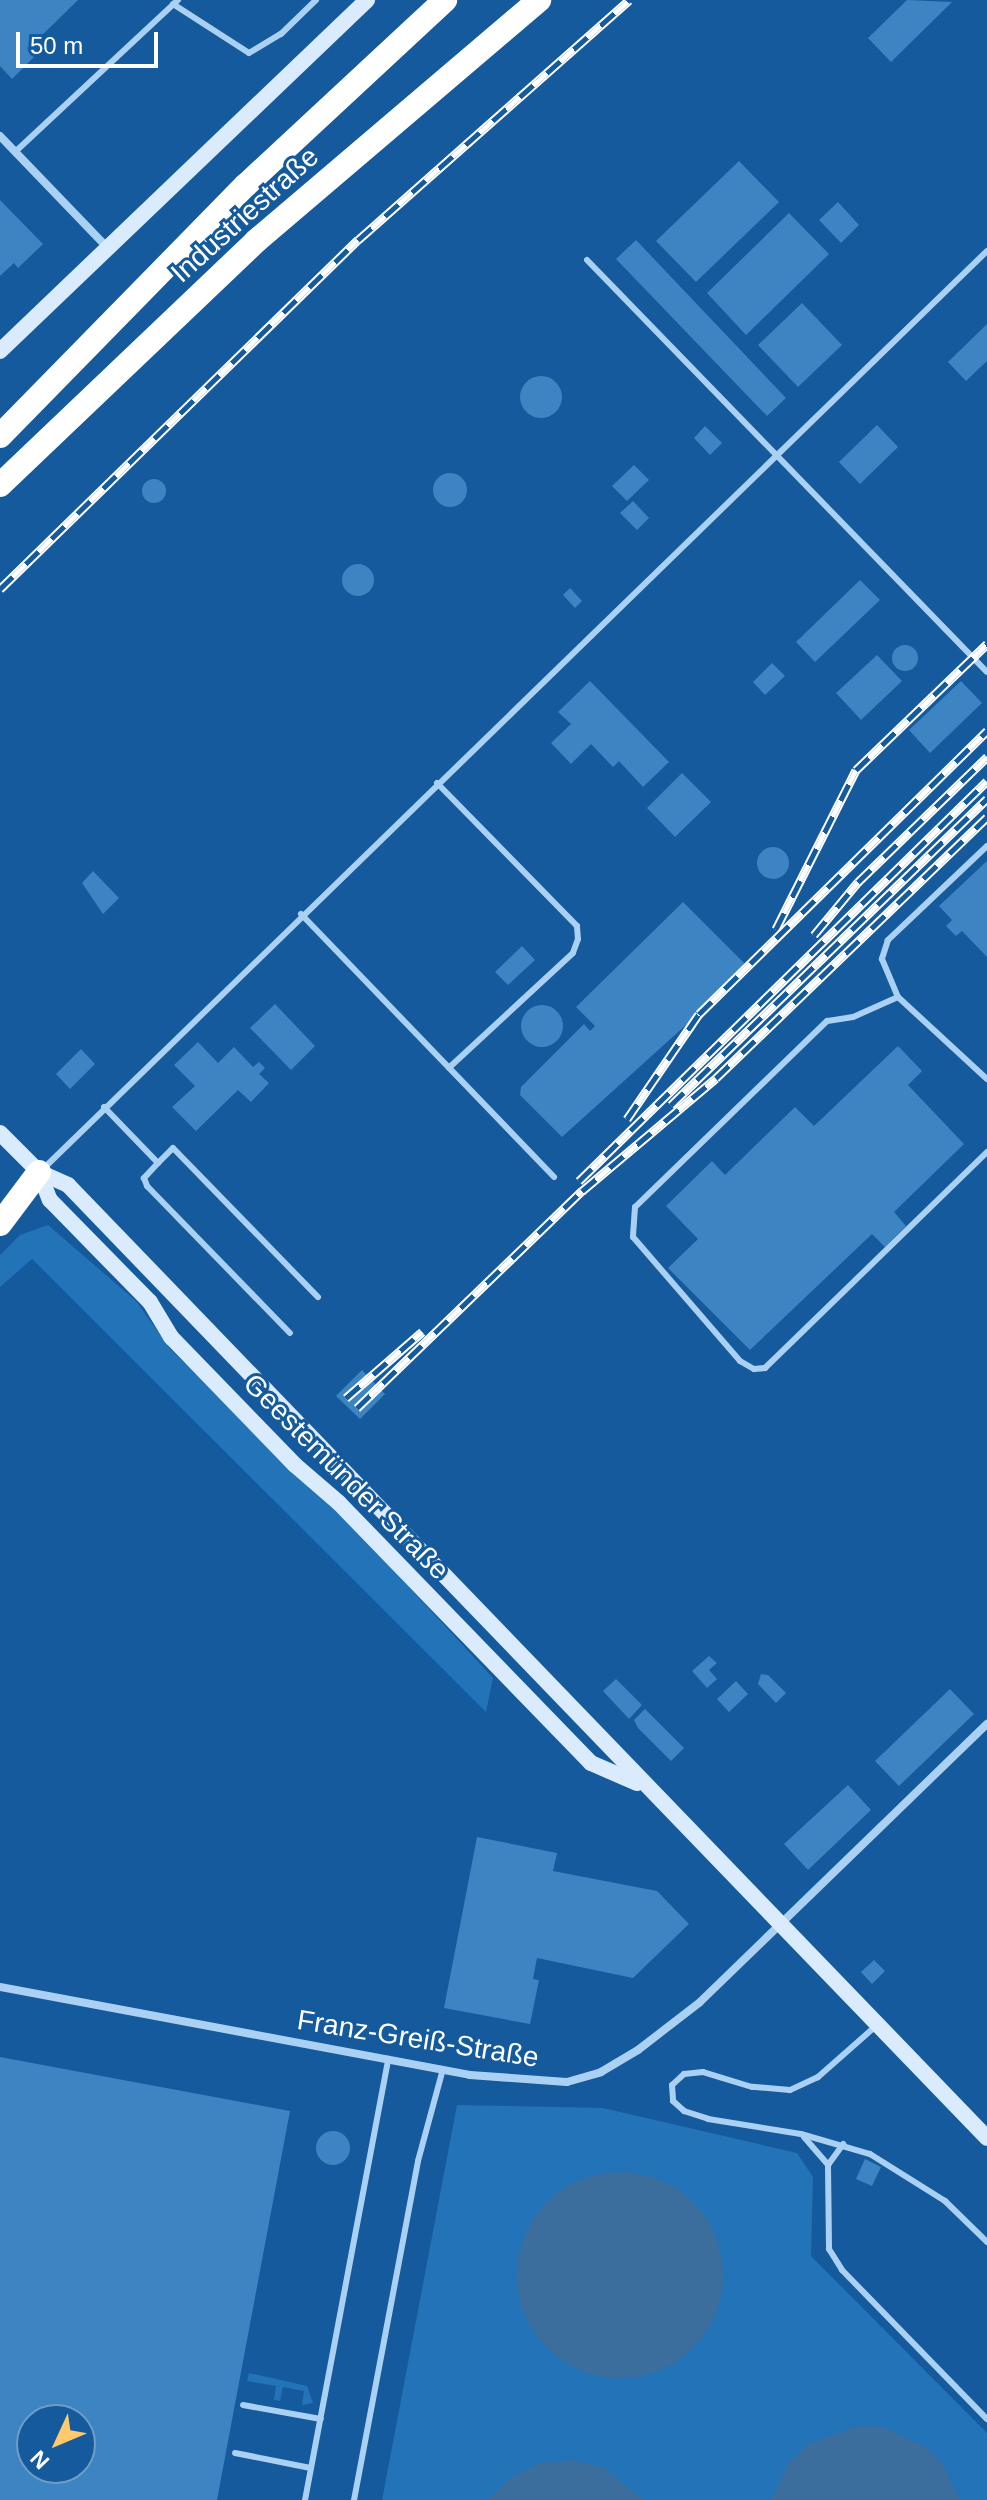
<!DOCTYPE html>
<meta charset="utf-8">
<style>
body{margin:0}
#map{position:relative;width:987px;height:2500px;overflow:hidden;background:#145a9c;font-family:Helvetica,sans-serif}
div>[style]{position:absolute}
.green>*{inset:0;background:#2373b9}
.water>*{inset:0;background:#3c6e9d}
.round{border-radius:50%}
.building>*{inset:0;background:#3d84c3}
.lane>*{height:6px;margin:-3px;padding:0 3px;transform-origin:3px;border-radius:3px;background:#aad1f3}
.street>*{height:8px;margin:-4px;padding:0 4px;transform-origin:4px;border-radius:4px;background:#aad1f3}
.secondary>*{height:16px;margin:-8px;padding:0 8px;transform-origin:8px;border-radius:8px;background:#d9ebfd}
.highway>*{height:24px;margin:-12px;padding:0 12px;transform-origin:12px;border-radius:12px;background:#fff}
.rail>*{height:9px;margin-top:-4.5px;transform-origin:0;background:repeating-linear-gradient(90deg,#145a9c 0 18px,#fff 0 36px);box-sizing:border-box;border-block:2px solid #fff}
span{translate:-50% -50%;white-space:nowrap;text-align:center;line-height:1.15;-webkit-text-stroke:6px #145a9c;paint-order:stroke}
.street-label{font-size:28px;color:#fff}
.north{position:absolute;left:16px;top:2404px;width:80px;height:80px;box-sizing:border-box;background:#145a9c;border:2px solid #729cc4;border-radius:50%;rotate:226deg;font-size:22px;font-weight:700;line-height:32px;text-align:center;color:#fff}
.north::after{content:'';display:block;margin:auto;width:28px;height:36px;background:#ffc96c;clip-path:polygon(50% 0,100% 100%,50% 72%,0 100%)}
.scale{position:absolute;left:16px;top:32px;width:142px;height:36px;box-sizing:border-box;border:4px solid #fff;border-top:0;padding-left:10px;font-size:24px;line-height:28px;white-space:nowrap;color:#fff;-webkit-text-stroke:6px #145a9c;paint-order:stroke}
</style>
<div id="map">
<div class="green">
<i style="clip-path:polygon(48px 1225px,136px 1301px,171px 1350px,359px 1533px,493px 1678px,486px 1712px,32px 1259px,0 1287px,0 1255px,20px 1235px)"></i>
<i style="clip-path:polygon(457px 2105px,603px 2108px,797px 2153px,813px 2177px,811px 2256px,987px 2433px,987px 2500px,382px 2500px)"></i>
<i style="clip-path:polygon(249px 2373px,307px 2386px,313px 2403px,302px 2405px,304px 2391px,283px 2387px,280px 2401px,274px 2400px,276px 2386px,247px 2381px)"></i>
</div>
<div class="water">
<i class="round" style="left:517px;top:2172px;width:206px;height:206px"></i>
<i style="clip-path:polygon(857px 2426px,884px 2427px,927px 2448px,944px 2466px,959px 2500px,771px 2500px,789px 2462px,808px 2444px)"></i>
<i style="clip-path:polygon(573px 2460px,603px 2467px,643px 2500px,487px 2500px,510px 2478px,540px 2463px)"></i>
</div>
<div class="building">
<i style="clip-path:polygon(0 0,78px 0,29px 48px,36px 55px,12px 79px,0 66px)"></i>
<i style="clip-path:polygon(907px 0,952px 2px,891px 62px,868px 38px)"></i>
<i style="clip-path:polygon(739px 161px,779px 202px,696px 282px,656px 241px)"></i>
<i style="clip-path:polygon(0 200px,43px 244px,18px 268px,14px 263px,0 276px)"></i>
<i style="clip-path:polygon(838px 202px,859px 225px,841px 243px,819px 220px)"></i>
<i style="clip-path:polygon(789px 213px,829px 254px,746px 335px,707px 293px)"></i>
<i style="clip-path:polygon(636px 240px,786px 398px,767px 416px,616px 259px)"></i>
<i style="clip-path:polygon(802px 303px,842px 345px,798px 387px,758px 345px)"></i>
<i style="clip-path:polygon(987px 324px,987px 361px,966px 381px,948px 362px)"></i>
<i class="round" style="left:520px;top:376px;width:42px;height:42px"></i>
<i style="clip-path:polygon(877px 425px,898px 447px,860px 484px,839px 462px)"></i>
<i style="clip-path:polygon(705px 426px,722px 443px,710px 455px,694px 438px)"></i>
<i style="clip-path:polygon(634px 465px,649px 480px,627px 501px,612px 486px)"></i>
<i class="round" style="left:433px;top:473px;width:34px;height:34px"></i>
<i class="round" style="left:142px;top:479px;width:24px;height:24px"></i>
<i style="clip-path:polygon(633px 501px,649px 518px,637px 530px,620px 513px)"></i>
<i class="round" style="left:342px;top:564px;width:32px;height:32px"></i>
<i style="clip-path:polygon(860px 580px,880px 600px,815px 662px,796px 642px)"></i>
<i style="clip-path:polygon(570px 588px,582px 601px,575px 608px,563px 595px)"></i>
<i class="round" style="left:892px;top:645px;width:26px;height:26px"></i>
<i style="clip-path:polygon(877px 655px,902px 681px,861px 720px,836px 693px)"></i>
<i style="clip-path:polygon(772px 663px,785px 676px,765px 695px,753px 682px)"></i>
<i style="clip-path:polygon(590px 681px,669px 762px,643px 787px,619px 761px,613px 767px,591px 744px,571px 764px,551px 743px,571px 724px,558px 712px)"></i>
<i style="clip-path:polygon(961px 681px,982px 703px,930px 753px,909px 730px)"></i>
<i style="clip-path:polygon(682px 773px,711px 802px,675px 837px,647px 808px)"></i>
<i class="round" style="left:757px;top:847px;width:32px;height:32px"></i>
<i style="clip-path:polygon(987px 861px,987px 957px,962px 931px,956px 936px,946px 926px,952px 920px,939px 906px)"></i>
<i style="clip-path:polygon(93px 871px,119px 898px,103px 914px,82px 883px)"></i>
<i style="clip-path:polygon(683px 902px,749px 968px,562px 1137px,520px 1095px,521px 1087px,584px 1024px,590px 1031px,595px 1026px,576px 1007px)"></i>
<i style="clip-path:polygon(522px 946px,535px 960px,508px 985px,495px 972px)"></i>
<i style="clip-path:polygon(275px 1004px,315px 1046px,291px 1070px,250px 1028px)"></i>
<i class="round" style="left:521px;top:1005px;width:42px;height:42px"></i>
<i style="clip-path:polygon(198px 1042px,218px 1063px,234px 1047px,253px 1067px,259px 1062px,265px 1068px,259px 1074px,269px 1083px,251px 1102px,238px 1090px,196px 1131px,172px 1107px,195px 1086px,174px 1065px)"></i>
<i style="clip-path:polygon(898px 1046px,922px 1071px,908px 1085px,964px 1144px,894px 1212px,906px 1226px,885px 1247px,872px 1234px,750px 1350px,668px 1268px,698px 1239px,666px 1206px,712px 1161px,725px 1175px,795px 1107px,814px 1126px)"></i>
<i style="clip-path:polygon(81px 1049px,95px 1064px,70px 1089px,56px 1074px)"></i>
<i style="clip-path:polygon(362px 1370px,385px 1394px,360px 1419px,336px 1396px)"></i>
<i style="clip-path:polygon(709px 1656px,717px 1663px,709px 1670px,717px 1679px,707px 1688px,692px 1671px)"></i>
<i style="clip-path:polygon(761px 1674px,768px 1675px,786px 1693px,776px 1703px,758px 1684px)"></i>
<i style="clip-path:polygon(616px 1679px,642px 1705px,629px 1719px,603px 1691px)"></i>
<i style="clip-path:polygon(736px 1681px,748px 1694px,729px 1712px,717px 1699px)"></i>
<i style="clip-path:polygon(950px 1689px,974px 1714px,899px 1786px,875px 1761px)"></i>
<i style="clip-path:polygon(645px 1709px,684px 1748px,671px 1761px,638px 1728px,634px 1720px)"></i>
<i style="clip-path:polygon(848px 1785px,871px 1810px,808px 1870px,784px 1844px)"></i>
<i style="clip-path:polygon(477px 1837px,557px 1853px,553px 1871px,657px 1891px,689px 1924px,633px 1978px,537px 1958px,533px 1979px,539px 1980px,530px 2024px,444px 2008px)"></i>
<i style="clip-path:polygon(874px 1960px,885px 1971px,872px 1984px,861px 1972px)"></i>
<i style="clip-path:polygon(evenodd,0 2057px,290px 2111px,217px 2500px,0 2500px,0 2057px,32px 2420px,80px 2420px,80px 2468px,32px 2468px,32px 2420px)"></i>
<i class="round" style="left:316px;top:2131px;width:34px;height:34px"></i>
<i style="clip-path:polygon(865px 2159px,881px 2167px,872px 2186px,856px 2179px)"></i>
</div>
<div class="lane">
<i style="left:173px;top:4px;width:90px;rotate:32.8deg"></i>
<i style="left:249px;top:53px;width:37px;rotate:-31deg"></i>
<i style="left:281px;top:34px;width:49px;rotate:-44.2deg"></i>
<i style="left:15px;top:152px;width:223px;rotate:-43deg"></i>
<i style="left:587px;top:260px;width:574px;rotate:45.85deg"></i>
<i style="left:437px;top:783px;width:200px;rotate:45.6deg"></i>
<i style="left:577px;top:926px;width:13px;rotate:86deg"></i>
<i style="left:578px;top:939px;width:15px;rotate:110deg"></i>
<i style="left:573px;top:953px;width:169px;rotate:137.2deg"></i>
<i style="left:987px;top:846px;width:137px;rotate:136.5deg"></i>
<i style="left:888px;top:940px;width:20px;rotate:108deg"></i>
<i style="left:882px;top:959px;width:41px;rotate:67.2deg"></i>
<i style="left:898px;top:997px;width:49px;rotate:156deg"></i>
<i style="left:853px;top:1017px;width:26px;rotate:171deg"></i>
<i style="left:827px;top:1021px;width:267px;rotate:135.9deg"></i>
<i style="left:635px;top:1207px;width:30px;rotate:94deg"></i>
<i style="left:633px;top:1237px;width:164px;rotate:49.2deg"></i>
<i style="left:740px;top:1361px;width:16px;rotate:30deg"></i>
<i style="left:754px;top:1369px;width:11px;rotate:-5deg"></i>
<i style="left:765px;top:1368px;width:310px;rotate:-44.2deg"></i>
<i style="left:301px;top:914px;width:365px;rotate:46.1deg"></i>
<i style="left:898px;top:997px;width:121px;rotate:42.7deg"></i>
<i style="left:104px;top:1107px;width:78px;rotate:46deg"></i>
<i style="left:158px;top:1163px;width:21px;rotate:133deg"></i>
<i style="left:144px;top:1178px;width:9px;rotate:69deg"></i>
<i style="left:147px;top:1186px;width:205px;rotate:45.8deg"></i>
<i style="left:158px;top:1163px;width:21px;rotate:-45deg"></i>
<i style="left:173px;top:1148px;width:208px;rotate:45.8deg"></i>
<i style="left:43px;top:1169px;width:1317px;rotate:-44.2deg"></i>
<i style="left:877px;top:2025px;width:79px;rotate:138.6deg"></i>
<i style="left:818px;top:2077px;width:31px;rotate:155deg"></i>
<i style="left:790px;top:2090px;width:38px;rotate:-175deg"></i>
<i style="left:752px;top:2087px;width:51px;rotate:-163deg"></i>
<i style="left:703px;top:2072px;width:19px;rotate:174deg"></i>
<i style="left:684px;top:2074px;width:16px;rotate:137deg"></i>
<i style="left:672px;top:2085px;width:16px;rotate:86deg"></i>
<i style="left:673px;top:2101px;width:15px;rotate:42deg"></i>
<i style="left:684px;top:2111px;width:25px;rotate:18deg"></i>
<i style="left:708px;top:2119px;width:94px;rotate:9.2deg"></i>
<i style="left:801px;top:2134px;width:72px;rotate:16.2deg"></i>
<i style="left:870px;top:2154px;width:89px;rotate:32.1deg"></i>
<i style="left:945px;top:2201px;width:59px;rotate:44.3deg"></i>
<i style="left:804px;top:2137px;width:37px;rotate:49deg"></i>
<i style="left:828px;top:2165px;width:84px;rotate:89.3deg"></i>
<i style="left:829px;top:2249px;width:25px;rotate:58deg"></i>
<i style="left:842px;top:2270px;width:208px;rotate:45.8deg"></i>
<i style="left:828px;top:2165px;width:26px;rotate:-54deg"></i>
<i style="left:243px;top:2405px;width:79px;rotate:10.2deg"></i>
<i style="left:235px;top:2453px;width:77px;rotate:11.2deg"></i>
<i style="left:305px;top:2500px;width:449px;rotate:-79.3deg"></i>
<i style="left:354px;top:2500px;width:345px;rotate:-79.3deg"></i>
<i style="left:418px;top:2161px;width:95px;rotate:-74.8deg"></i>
</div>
<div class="street">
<i style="left:0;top:136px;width:154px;rotate:46.1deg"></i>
<i style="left:0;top:1987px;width:478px;rotate:10.6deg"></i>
<i style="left:470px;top:2075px;width:97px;rotate:4.1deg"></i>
<i style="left:567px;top:2082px;width:35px;rotate:-16deg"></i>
<i style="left:601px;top:2072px;width:43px;rotate:-30.7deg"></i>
<i style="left:638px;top:2050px;width:78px;rotate:-37.7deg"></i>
<i style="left:700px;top:2002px;width:400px;rotate:-44.1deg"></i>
</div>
<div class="secondary">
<i style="left:0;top:351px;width:508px;rotate:-43.72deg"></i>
<i style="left:0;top:1133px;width:55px;rotate:45deg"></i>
<i style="left:39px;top:1172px;width:32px;rotate:24deg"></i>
<i style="left:68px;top:1185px;width:1324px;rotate:46.04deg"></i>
<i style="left:39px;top:1172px;width:30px;rotate:69deg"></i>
<i style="left:50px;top:1200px;width:143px;rotate:45.6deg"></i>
<i style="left:150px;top:1302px;width:41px;rotate:59deg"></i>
<i style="left:171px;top:1337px;width:178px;rotate:45.9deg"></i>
<i style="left:295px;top:1465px;width:58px;rotate:40.8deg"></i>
<i style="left:339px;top:1503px;width:362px;rotate:45.9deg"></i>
<i style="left:591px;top:1763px;width:50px;rotate:23.5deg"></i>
</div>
<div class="highway">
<i style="left:0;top:436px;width:351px;rotate:-45.6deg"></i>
<i style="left:246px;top:185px;width:272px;rotate:-42.9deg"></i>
<i style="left:0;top:485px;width:354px;rotate:-43.6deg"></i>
<i style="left:256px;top:241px;width:372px;rotate:-40.4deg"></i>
<i style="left:0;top:1224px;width:65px;rotate:-53.1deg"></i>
</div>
<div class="rail">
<i style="left:0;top:589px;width:500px;rotate:-44.3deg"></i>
<i style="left:358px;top:240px;width:362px;rotate:-41.5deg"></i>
<i style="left:776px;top:929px;width:178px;rotate:-63.3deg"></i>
<i style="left:856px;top:770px;width:182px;rotate:-43.9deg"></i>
<i style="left:814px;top:935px;width:69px;rotate:-50.3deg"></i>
<i style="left:858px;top:882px;width:180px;rotate:-44.1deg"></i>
<i style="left:671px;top:1105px;width:440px;rotate:-44.1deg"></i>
<i style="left:627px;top:1119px;width:127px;rotate:-55.6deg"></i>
<i style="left:699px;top:1014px;width:404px;rotate:-44.5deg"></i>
<i style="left:579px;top:1181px;width:571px;rotate:-44.43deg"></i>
<i style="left:346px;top:1398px;width:101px;rotate:-41deg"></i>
<i style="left:357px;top:1408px;width:313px;rotate:-44deg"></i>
<i style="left:582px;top:1191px;width:175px;rotate:-40.1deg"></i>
<i style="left:716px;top:1078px;width:376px;rotate:-43.9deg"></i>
</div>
<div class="street-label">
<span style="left:245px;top:215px;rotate:-42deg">Industriestraße</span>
<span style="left:346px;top:1477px;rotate:45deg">Geestemünder Straße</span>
<span style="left:418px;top:2039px;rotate:9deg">Franz-Greiß-Straße</span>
</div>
<div class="north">N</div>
<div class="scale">50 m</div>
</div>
